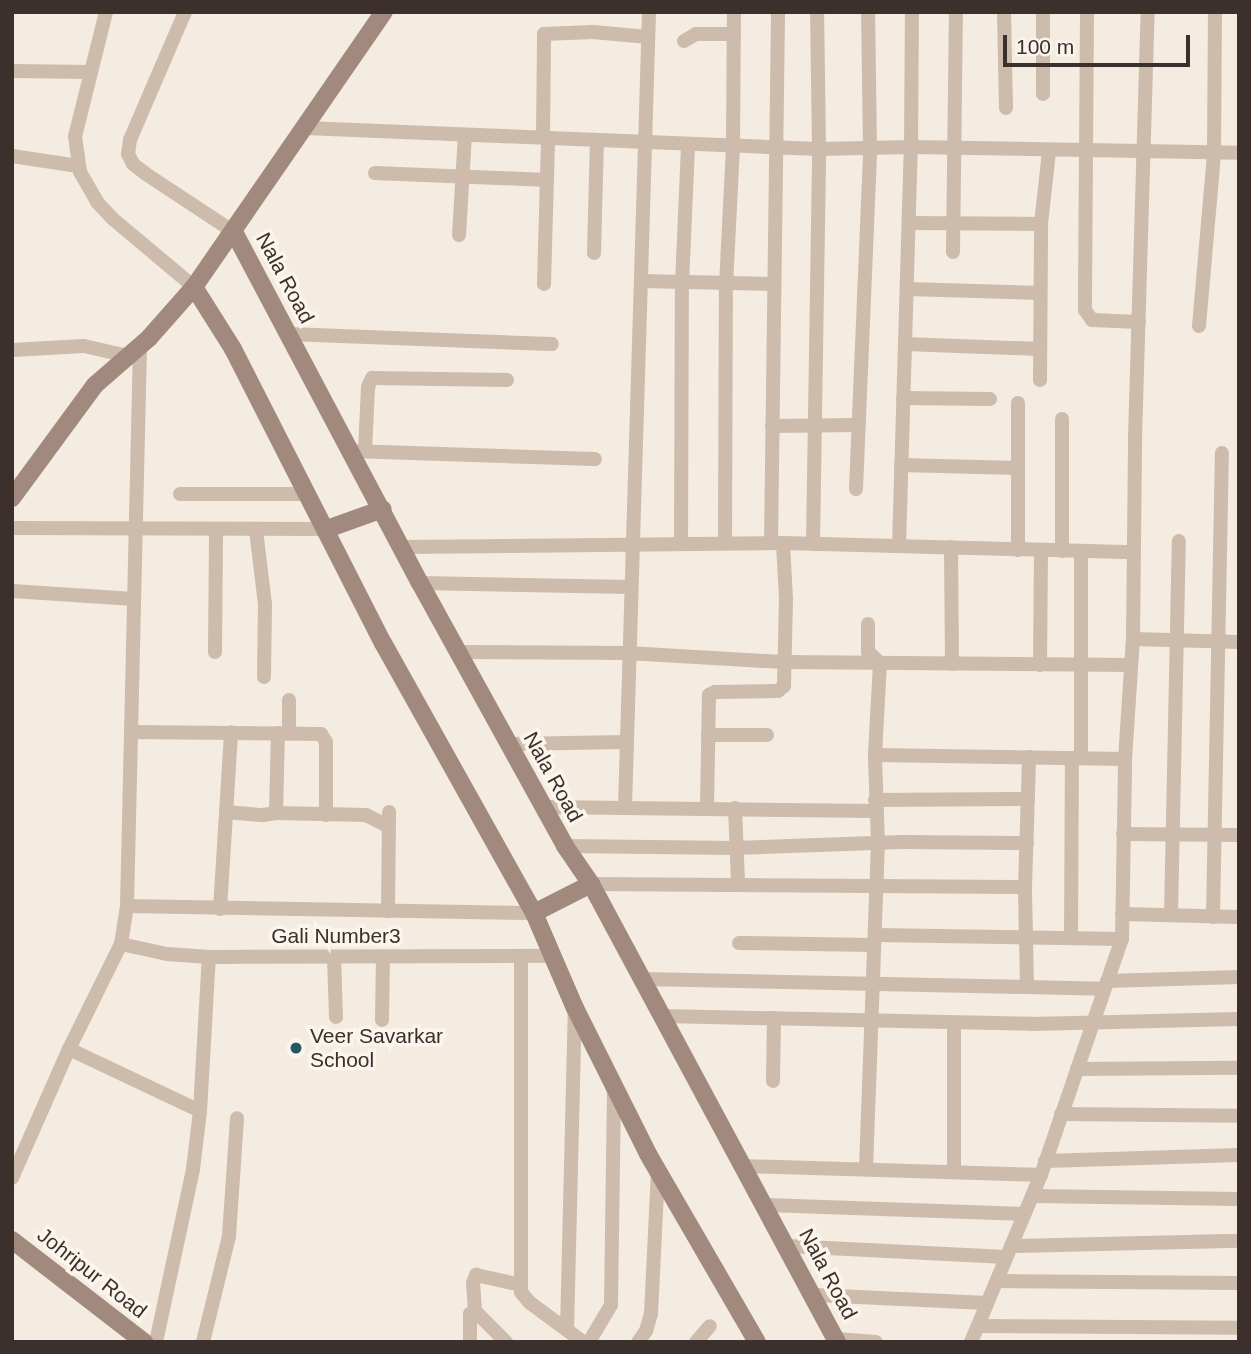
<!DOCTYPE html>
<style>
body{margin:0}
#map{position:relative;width:1251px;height:1354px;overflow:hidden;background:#f4ebe1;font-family:Arial,sans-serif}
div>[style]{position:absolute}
.street>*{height:14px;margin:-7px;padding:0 7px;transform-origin:7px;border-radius:7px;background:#cdbbac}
.secondary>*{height:18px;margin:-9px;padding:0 9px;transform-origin:9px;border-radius:9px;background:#a18a7d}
.dots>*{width:19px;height:19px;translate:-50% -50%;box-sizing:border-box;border:4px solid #fbf5ee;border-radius:50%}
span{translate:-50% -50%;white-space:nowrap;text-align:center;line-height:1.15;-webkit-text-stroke:7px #fbf5ee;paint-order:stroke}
.street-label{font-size:21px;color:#3b302b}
.poi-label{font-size:21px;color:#3b302b}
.left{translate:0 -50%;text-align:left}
.frame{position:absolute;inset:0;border:14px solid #3b302b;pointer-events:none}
.scale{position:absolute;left:1003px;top:35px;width:187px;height:32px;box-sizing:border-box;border:4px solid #3b302b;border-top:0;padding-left:9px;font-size:21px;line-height:24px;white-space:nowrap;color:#3b302b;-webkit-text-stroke:5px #fbf5ee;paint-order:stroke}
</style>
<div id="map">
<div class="street">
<i style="left:106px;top:12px;width:128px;rotate:104deg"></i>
<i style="left:75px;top:136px;width:36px;rotate:82deg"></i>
<i style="left:80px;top:172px;width:34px;rotate:60deg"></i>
<i style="left:97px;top:202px;width:23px;rotate:47deg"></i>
<i style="left:113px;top:219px;width:106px;rotate:40deg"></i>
<i style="left:185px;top:12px;width:139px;rotate:113.3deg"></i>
<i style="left:130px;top:140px;width:14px;rotate:98deg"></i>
<i style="left:128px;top:154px;width:11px;rotate:63deg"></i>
<i style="left:133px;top:164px;width:16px;rotate:38deg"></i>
<i style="left:146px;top:174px;width:105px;rotate:33.4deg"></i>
<i style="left:1004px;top:12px;width:96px;rotate:88.8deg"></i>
<i style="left:1087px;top:12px;width:298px;rotate:90.4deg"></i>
<i style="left:1085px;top:310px;width:12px;rotate:55deg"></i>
<i style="left:1092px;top:320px;width:47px;rotate:2.4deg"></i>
<i style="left:684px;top:41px;width:14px;rotate:-30deg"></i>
<i style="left:696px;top:34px;width:38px"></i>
<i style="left:12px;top:71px;width:78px;rotate:0.7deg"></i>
<i style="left:1043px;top:94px;width:82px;rotate:-90deg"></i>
<i style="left:305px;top:128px;width:514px;rotate:2.34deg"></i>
<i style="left:819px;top:149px;width:92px;rotate:-1.2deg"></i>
<i style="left:911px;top:147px;width:328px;rotate:1deg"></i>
<i style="left:12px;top:156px;width:67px;rotate:8.6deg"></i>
<i style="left:375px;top:173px;width:172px;rotate:2.3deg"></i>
<i style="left:909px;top:223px;width:132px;rotate:0.4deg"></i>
<i style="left:459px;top:235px;width:100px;rotate:-86.6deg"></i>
<i style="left:953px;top:252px;width:240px;rotate:-89.3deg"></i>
<i style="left:594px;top:253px;width:113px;rotate:-88.5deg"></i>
<i style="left:642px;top:281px;width:132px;rotate:1.3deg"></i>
<i style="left:544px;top:284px;width:146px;rotate:-88.4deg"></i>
<i style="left:548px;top:138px;width:5px;rotate:-169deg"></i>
<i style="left:543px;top:137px;width:103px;rotate:-89.4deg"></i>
<i style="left:544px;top:34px;width:49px;rotate:-2.3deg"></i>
<i style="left:593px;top:32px;width:55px;rotate:5.2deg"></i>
<i style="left:907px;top:289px;width:132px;rotate:1.7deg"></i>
<i style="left:1199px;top:326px;width:174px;rotate:-85deg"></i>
<i style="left:1214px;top:153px;width:141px;rotate:-89.6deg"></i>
<i style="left:289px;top:334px;width:263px;rotate:2.2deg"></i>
<i style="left:905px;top:344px;width:135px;rotate:2.1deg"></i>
<i style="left:12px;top:350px;width:72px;rotate:-3.2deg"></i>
<i style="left:84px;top:346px;width:45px;rotate:12.8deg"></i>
<i style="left:1040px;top:380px;width:156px;rotate:-89.6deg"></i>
<i style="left:1041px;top:224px;width:73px;rotate:-83.7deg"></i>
<i style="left:903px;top:398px;width:87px;rotate:0.7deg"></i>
<i style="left:772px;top:426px;width:86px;rotate:-0.7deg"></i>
<i style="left:351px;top:451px;width:244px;rotate:1.9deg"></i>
<i style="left:365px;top:451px;width:64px;rotate:-87.3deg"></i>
<i style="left:368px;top:387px;width:10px;rotate:-66deg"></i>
<i style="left:372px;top:378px;width:135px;rotate:0.8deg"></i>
<i style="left:901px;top:465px;width:117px;rotate:1.5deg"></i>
<i style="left:856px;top:489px;width:340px;rotate:-87.6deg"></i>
<i style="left:870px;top:149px;width:137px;rotate:-90.8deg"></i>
<i style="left:180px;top:494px;width:128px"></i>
<i style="left:12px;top:528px;width:315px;rotate:0.2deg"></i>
<i style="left:256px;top:530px;width:75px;rotate:83.1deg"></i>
<i style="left:265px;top:604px;width:73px;rotate:90.8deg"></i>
<i style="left:681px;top:543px;width:259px;rotate:-89.8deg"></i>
<i style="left:682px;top:284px;width:140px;rotate:-87.5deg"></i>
<i style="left:725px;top:543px;width:258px;rotate:-89.8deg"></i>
<i style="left:726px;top:285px;width:139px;rotate:-87.1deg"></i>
<i style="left:733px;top:146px;width:134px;rotate:-89.6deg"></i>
<i style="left:771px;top:543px;width:531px;rotate:-89.24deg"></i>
<i style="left:813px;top:544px;width:395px;rotate:-89.1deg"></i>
<i style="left:819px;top:149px;width:137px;rotate:-90.8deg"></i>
<i style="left:899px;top:546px;width:399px;rotate:-88.3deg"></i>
<i style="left:911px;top:147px;width:135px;rotate:-89.6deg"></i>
<i style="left:403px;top:547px;width:380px;rotate:-0.6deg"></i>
<i style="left:783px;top:543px;width:350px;rotate:1.5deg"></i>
<i style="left:951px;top:547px;width:117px;rotate:89.5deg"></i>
<i style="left:1018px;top:550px;width:147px;rotate:-90deg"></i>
<i style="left:1062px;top:551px;width:132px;rotate:-90deg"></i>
<i style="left:420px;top:583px;width:211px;rotate:1.1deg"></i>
<i style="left:12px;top:591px;width:122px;rotate:3.8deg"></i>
<i style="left:1133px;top:639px;width:106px;rotate:1.6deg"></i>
<i style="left:215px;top:652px;width:123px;rotate:-89.5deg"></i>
<i style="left:459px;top:652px;width:168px;rotate:0.3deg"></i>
<i style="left:627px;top:653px;width:157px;rotate:3.3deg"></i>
<i style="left:784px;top:662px;width:347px;rotate:0.5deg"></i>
<i style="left:1040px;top:665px;width:114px;rotate:-89.5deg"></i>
<i style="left:131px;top:732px;width:190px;rotate:0.6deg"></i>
<i style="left:321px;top:734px;width:9px;rotate:58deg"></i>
<i style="left:326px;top:742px;width:73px;rotate:90deg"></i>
<i style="left:289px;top:733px;width:33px;rotate:-90deg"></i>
<i style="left:708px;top:735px;width:59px"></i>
<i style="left:509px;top:744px;width:116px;rotate:-1deg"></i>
<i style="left:875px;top:755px;width:250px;rotate:0.9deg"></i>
<i style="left:1081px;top:758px;width:207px;rotate:-90deg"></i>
<i style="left:875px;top:800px;width:153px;rotate:-0.4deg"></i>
<i style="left:544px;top:807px;width:332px;rotate:0.7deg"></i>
<i style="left:625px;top:807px;width:795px;rotate:-88.27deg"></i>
<i style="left:707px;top:808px;width:113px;rotate:-89deg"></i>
<i style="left:709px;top:695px;width:7px;rotate:-27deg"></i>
<i style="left:715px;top:692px;width:63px;rotate:-0.9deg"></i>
<i style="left:778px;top:691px;width:8px;rotate:-40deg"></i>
<i style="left:784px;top:686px;width:87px;rotate:-88.7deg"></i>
<i style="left:786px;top:599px;width:56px;rotate:-93.1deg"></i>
<i style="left:735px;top:808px;width:75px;rotate:87.7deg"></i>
<i style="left:226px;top:812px;width:37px;rotate:5deg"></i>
<i style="left:263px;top:815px;width:13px;rotate:-9deg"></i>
<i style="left:276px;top:813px;width:90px;rotate:1.3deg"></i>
<i style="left:366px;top:815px;width:25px;rotate:27deg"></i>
<i style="left:276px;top:813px;width:80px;rotate:-88.6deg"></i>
<i style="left:1123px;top:834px;width:116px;rotate:0.5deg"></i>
<i style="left:565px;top:846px;width:170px;rotate:0.7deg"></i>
<i style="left:735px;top:848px;width:167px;rotate:-2.1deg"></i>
<i style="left:902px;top:842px;width:125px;rotate:0.5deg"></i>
<i style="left:591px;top:884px;width:434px;rotate:0.4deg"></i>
<i style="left:127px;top:906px;width:407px;rotate:1deg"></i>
<i style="left:220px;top:909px;width:177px;rotate:-86.4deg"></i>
<i style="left:388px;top:911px;width:99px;rotate:-89.4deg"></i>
<i style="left:1122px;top:914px;width:117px;rotate:1.5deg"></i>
<i style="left:1171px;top:915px;width:374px;rotate:-88.8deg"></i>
<i style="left:1213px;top:917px;width:464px;rotate:-88.9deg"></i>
<i style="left:875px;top:935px;width:247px;rotate:0.9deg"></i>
<i style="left:1071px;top:938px;width:180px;rotate:-89.7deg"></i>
<i style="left:739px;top:943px;width:135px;rotate:0.8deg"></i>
<i style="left:121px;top:944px;width:47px;rotate:12.3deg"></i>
<i style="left:167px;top:954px;width:42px;rotate:4.1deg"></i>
<i style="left:209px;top:957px;width:343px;rotate:-0.2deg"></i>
<i style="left:334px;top:957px;width:60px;rotate:88.1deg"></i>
<i style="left:521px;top:957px;width:335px;rotate:90deg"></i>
<i style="left:521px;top:1292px;width:13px;rotate:51deg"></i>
<i style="left:529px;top:1302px;width:67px;rotate:36.5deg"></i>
<i style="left:642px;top:979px;width:462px;rotate:1.2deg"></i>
<i style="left:1107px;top:981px;width:132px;rotate:-1.7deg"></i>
<i style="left:1027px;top:986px;width:99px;rotate:-91.2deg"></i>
<i style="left:1025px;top:887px;width:130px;rotate:-88.2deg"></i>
<i style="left:662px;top:1016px;width:370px;rotate:1.2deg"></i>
<i style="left:1032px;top:1024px;width:207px;rotate:-1.4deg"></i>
<i style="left:382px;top:1020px;width:63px;rotate:-89.1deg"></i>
<i style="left:954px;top:1023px;width:149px;rotate:90deg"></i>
<i style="left:69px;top:1049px;width:145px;rotate:25.3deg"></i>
<i style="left:1077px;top:1069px;width:162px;rotate:-0.4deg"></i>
<i style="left:773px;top:1081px;width:63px;rotate:-89.1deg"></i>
<i style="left:1061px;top:1114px;width:178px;rotate:0.6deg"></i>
<i style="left:1045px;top:1161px;width:194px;rotate:-1.8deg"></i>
<i style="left:742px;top:1166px;width:299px;rotate:1.7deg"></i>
<i style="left:866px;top:1169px;width:326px;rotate:-87.9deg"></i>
<i style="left:878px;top:843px;width:88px;rotate:-92deg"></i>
<i style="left:875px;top:755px;width:92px;rotate:-86.9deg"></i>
<i style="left:880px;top:663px;width:16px;rotate:-137deg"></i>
<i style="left:868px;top:652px;width:28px;rotate:-90deg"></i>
<i style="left:12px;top:1178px;width:141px;rotate:-66.2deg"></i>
<i style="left:69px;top:1049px;width:117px;rotate:-63.7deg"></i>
<i style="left:121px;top:944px;width:38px;rotate:-81deg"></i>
<i style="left:127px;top:906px;width:559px;rotate:-88.67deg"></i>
<i style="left:1032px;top:1196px;width:207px;rotate:0.8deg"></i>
<i style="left:766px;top:1205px;width:258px;rotate:2deg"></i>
<i style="left:788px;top:1246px;width:218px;rotate:2.9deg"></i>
<i style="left:1011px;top:1246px;width:228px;rotate:-1.3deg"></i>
<i style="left:997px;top:1281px;width:242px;rotate:0.5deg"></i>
<i style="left:815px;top:1295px;width:172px;rotate:2.7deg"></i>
<i style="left:475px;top:1311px;width:44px;rotate:45deg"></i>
<i style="left:978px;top:1326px;width:261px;rotate:0.4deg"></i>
<i style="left:567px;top:1330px;width:321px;rotate:-88.6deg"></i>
<i style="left:836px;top:1339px;width:40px;rotate:4.3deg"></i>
<i style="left:156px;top:1342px;width:177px;rotate:-77.9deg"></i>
<i style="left:193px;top:1169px;width:58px;rotate:-83.1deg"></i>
<i style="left:200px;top:1111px;width:154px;rotate:-86.7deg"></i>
<i style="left:203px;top:1342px;width:109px;rotate:-76.2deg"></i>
<i style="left:229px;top:1236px;width:118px;rotate:-86.1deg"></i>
<i style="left:470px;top:1342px;width:28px;rotate:-90deg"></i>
<i style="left:470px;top:1314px;width:6px;rotate:-31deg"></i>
<i style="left:475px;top:1311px;width:28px;rotate:-94deg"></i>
<i style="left:473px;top:1283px;width:9px;rotate:-69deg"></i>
<i style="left:476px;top:1275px;width:46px;rotate:12.5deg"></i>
<i style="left:589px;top:1342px;width:43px;rotate:-59.3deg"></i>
<i style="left:611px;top:1305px;width:217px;rotate:-89.2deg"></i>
<i style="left:638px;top:1342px;width:14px;rotate:-54deg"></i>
<i style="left:646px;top:1331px;width:18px;rotate:-74deg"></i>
<i style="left:651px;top:1314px;width:144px;rotate:-87.2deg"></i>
<i style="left:696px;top:1342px;width:21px;rotate:-49deg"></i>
<i style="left:971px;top:1342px;width:181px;rotate:-67.3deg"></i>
<i style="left:1041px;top:1175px;width:250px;rotate:-71.1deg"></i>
<i style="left:1122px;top:939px;width:180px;rotate:-89deg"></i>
<i style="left:1125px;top:759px;width:120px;rotate:-86.2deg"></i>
<i style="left:1133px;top:639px;width:201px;rotate:-89.4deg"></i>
<i style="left:1135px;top:438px;width:426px;rotate:-88.3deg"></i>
</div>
<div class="secondary">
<i style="left:234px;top:232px;width:397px;rotate:62.1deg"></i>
<i style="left:420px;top:583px;width:300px;rotate:61.1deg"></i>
<i style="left:565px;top:846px;width:46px;rotate:55.6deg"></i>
<i style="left:591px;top:884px;width:520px;rotate:61.76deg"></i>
<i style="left:194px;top:287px;width:73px;rotate:57.8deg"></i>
<i style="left:233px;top:349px;width:330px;rotate:63deg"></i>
<i style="left:383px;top:643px;width:309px;rotate:60.8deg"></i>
<i style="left:534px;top:913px;width:103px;rotate:66.7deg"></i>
<i style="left:575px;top:1008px;width:163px;rotate:63.4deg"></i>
<i style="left:648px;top:1154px;width:217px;rotate:59.9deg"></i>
<i style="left:12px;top:498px;width:140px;rotate:-53.7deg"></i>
<i style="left:95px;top:385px;width:72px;rotate:-41deg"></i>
<i style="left:149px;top:338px;width:68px;rotate:-48.6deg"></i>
<i style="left:194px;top:287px;width:334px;rotate:-55.4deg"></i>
<i style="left:327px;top:529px;width:59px;rotate:-19.7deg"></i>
<i style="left:534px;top:913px;width:64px;rotate:-27deg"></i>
<i style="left:12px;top:1240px;width:167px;rotate:37.7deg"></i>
</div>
<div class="dots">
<i style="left:296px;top:1048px;background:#1f5a5e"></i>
</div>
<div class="street-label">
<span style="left:285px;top:278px;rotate:62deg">Nala Road</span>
<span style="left:553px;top:777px;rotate:61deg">Nala Road</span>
<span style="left:336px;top:936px">Gali Number3</span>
<span style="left:92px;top:1273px;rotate:38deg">Johripur Road</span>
<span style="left:828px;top:1274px;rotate:62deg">Nala Road</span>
</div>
<div class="poi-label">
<span class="left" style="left:310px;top:1048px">Veer Savarkar<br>School</span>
</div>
<div class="frame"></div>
<div class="scale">100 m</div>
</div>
